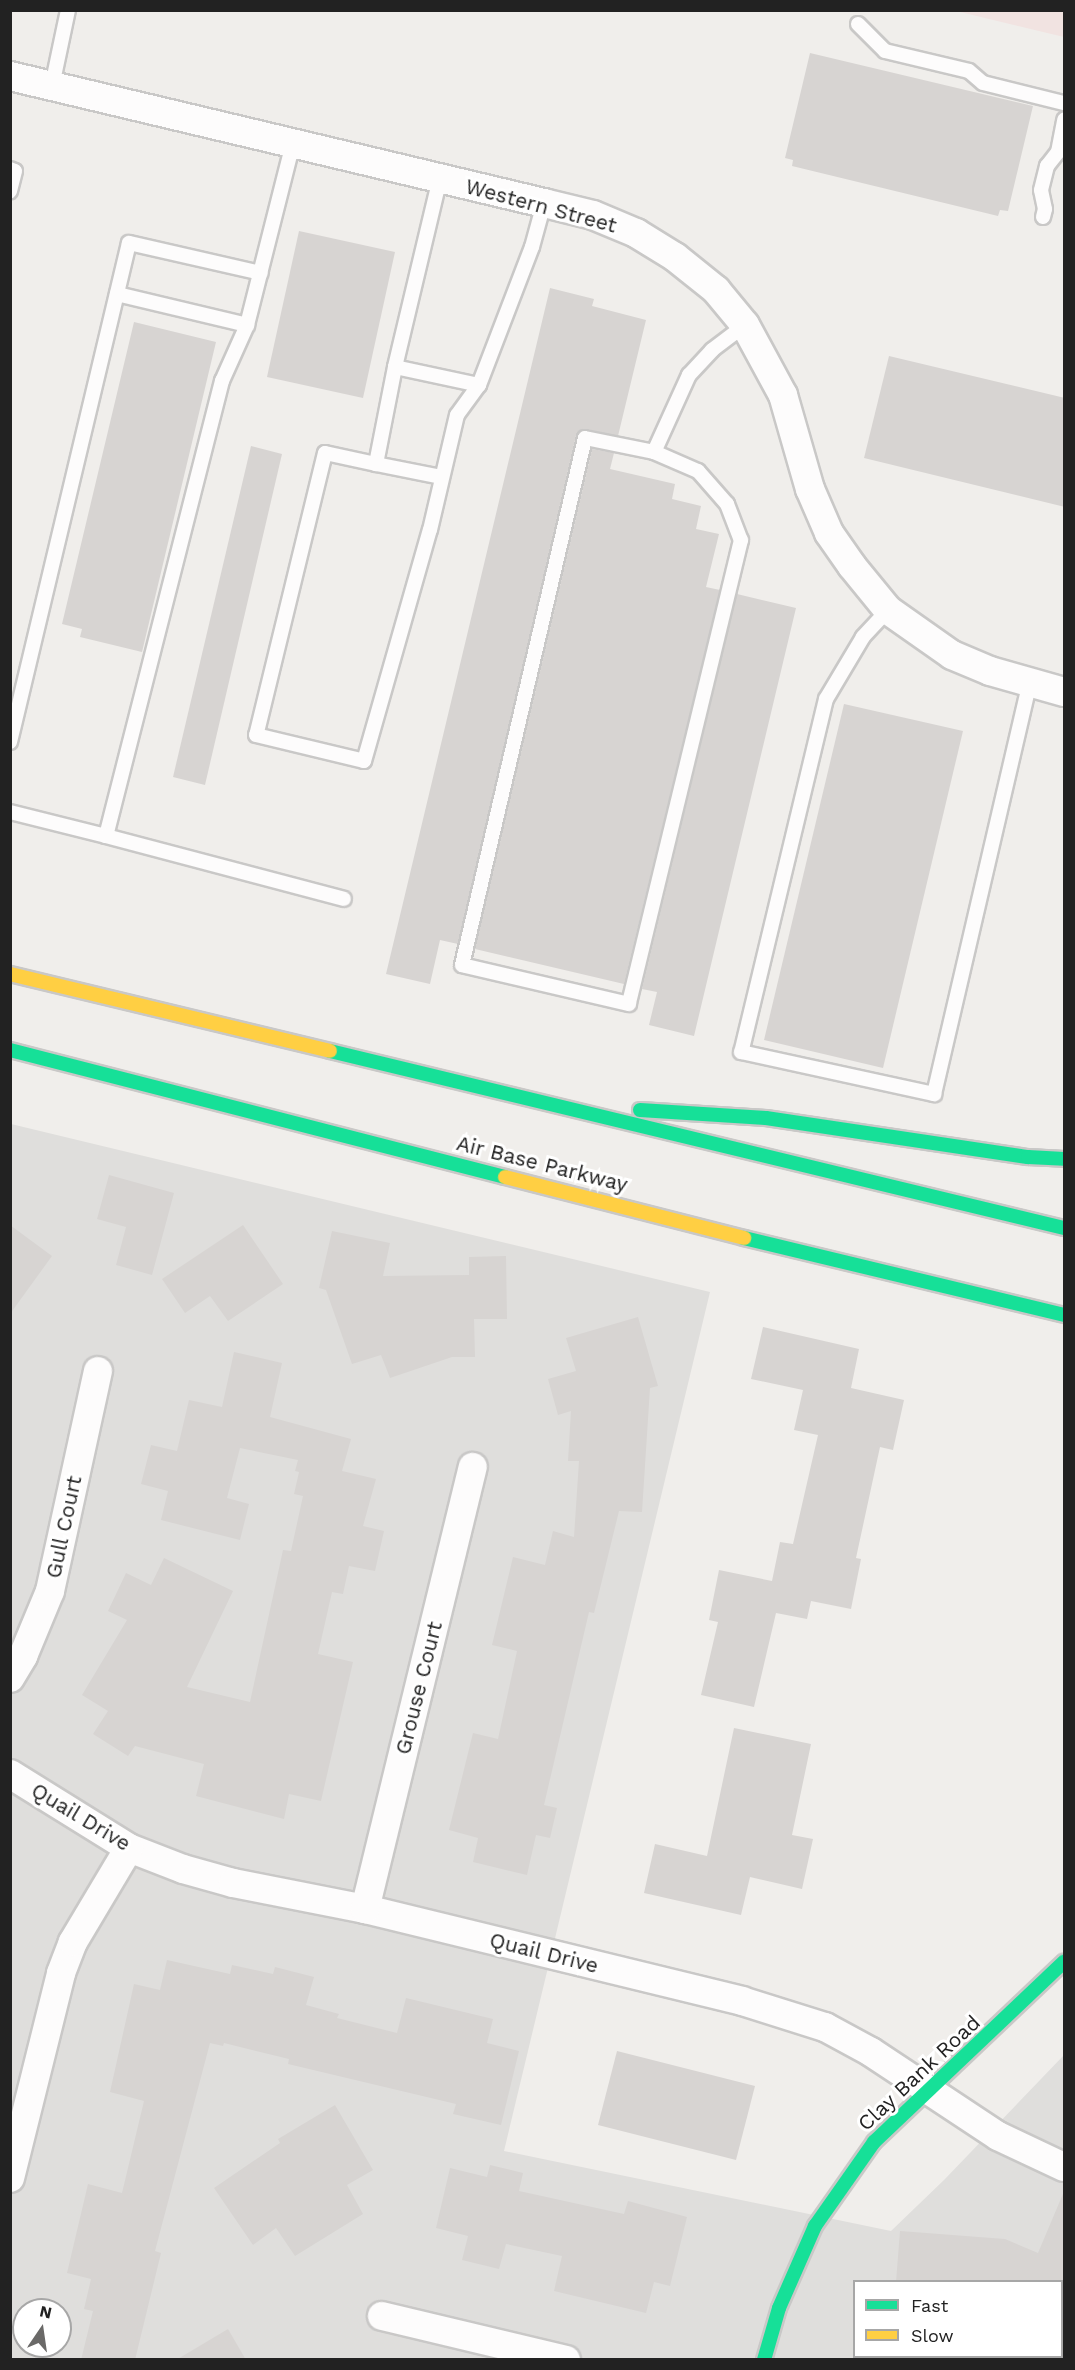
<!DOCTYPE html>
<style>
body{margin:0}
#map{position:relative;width:1075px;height:2370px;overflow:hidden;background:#f0eeeb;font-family:"Work Sans",sans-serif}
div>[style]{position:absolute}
.residential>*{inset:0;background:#dfdedc}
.commercial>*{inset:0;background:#f1e3e1}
.building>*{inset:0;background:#d7d4d2}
.roads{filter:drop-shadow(2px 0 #c9c8c7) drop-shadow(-2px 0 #c9c8c7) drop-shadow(0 2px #c9c8c7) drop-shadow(0 -2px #c9c8c7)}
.lane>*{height:14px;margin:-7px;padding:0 7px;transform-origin:7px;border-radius:7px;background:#fdfcfc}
.street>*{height:28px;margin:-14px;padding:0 14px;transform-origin:14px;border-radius:14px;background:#fdfcfc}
.fast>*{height:14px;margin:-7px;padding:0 7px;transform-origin:7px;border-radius:7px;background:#16e098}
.slow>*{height:14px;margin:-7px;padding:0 7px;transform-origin:7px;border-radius:7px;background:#ffcf43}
span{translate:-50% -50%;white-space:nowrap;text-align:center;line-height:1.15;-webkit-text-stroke:6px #fff;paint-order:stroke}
.street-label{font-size:21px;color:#222}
.frame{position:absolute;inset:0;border:12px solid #222;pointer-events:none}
.legend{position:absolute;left:853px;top:2280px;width:210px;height:78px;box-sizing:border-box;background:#fff;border:2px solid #a7a7a7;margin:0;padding:8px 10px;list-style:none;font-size:18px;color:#222}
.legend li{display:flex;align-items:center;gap:12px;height:30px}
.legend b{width:30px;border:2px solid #a7a7a7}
.north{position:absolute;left:12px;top:2298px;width:60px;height:60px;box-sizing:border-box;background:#fff;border:2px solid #a7a7a7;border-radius:50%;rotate:13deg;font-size:16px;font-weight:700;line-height:24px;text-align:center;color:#222}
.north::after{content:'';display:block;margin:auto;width:21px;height:27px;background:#6a6968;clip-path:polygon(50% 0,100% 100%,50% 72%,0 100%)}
</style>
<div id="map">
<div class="residential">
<i style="clip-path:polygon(evenodd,11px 1124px,710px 1292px,504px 2151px,891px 2231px,944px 2180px,1064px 2055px,1064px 2359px,11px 2360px,11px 1124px,854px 2282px,1062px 2282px,1062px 2356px,854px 2356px,854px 2282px,11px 1124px,24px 2310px,60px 2310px,60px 2346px,24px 2346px,24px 2310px)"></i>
</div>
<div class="commercial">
<i style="clip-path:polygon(956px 11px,1064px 11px,1064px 37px)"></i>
</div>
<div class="building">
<i style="clip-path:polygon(810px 53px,1033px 106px,1008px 211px,1000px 210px,998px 216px,792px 166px,793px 160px,785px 158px)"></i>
<i style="clip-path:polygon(299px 231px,395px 252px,363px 398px,267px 377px)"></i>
<i style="clip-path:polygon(550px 288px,594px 299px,592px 306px,646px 320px,618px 436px,586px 429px,579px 432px,576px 436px,458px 944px,440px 940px,430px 984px,386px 974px)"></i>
<i style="clip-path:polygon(134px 322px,216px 342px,142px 652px,80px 637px,82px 629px,62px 624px)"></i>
<i style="clip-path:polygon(889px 356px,1065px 398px,1065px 507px,864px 458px)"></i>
<i style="clip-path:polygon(251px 446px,282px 454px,205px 785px,173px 777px)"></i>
<i style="clip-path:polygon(592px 449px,614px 453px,610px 469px,675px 484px,672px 499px,701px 506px,696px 529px,719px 534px,706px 587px,720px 590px,624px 984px,475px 949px)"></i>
<i style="clip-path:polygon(737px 594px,796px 608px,694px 1036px,649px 1025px,657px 992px,642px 989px)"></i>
<i style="clip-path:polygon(844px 704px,963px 731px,883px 1068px,764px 1040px)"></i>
<i style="clip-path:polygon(109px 1175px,174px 1193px,152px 1275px,116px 1265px,126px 1227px,97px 1219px)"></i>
<i style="clip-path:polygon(10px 1225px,52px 1256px,10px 1314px)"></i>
<i style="clip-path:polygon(243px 1225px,283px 1284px,228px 1321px,210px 1296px,185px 1313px,162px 1279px)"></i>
<i style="clip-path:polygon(332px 1231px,390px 1243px,383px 1276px,469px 1275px,469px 1257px,506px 1256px,507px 1319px,474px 1319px,475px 1357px,452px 1357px,390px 1378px,381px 1355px,352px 1364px,326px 1290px,319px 1288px)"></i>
<i style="clip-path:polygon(638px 1317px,658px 1386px,650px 1388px,642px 1512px,619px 1511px,594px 1613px,589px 1612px,544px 1805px,557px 1808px,550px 1838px,536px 1835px,527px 1875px,473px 1862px,478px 1838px,449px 1830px,473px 1733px,498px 1739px,517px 1651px,492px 1645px,513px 1557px,545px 1565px,553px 1531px,574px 1537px,579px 1461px,568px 1461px,571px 1411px,558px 1415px,548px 1379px,576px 1371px,566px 1338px)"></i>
<i style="clip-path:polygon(763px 1327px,859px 1349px,851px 1388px,904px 1400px,893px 1450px,880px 1447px,856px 1558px,861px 1559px,851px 1609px,811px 1601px,807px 1619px,776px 1613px,754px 1707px,701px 1695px,718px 1622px,709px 1620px,719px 1570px,772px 1581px,780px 1542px,793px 1544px,818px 1435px,794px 1430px,803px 1390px,751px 1379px)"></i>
<i style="clip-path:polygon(234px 1352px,282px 1363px,270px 1417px,351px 1439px,342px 1471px,376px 1479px,363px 1526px,384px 1531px,375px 1571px,349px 1566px,343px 1594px,332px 1592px,318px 1654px,353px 1662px,321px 1801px,289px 1794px,284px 1819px,196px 1796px,204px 1764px,135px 1746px,128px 1756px,93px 1734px,108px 1711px,82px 1695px,127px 1620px,108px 1611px,126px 1573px,151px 1585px,164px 1558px,233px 1591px,187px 1687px,250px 1702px,283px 1550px,291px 1551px,303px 1496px,294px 1494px,299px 1472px,295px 1471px,298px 1460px,240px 1448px,227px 1498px,249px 1504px,240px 1540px,161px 1520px,168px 1491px,141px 1484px,151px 1445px,177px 1451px,189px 1400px,222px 1407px)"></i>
<i style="clip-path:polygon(734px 1728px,811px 1744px,792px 1835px,813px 1839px,802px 1889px,750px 1877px,741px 1915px,644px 1893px,655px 1844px,707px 1856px)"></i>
<i style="clip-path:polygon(167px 1960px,230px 1974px,232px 1965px,273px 1974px,275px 1967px,314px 1977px,306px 2005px,339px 2014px,337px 2018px,397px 2033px,406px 1998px,493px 2019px,487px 2043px,519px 2051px,501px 2125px,453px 2114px,456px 2104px,288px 2064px,289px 2059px,224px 2043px,223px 2046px,210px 2043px,155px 2251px,161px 2253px,135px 2360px,81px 2360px,93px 2311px,84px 2309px,91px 2279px,67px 2273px,88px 2184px,122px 2193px,144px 2101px,110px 2092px,134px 1984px,160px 1990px)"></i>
<i style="clip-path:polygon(617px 2051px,755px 2086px,736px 2160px,598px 2125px)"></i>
<i style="clip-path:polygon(335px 2105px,373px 2170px,347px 2185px,363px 2214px,295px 2256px,276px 2228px,253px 2245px,214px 2188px,280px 2143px,278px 2139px)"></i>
<i style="clip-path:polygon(490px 2165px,523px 2173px,519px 2191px,624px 2214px,628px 2201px,687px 2217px,670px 2286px,654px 2282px,646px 2313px,554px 2291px,562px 2256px,506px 2244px,499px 2269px,462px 2260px,468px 2236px,436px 2228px,450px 2168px,487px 2177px)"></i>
<i style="clip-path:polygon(1065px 2189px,1065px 2282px,896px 2282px,900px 2231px,1005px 2239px,1038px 2253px)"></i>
<i style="clip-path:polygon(228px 2329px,246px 2360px,176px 2360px)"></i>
</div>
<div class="roads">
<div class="lane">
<i style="left:858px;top:24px;width:38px;rotate:45deg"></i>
<i style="left:885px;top:51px;width:86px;rotate:13.4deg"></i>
<i style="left:969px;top:71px;width:18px;rotate:41deg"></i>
<i style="left:983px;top:83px;width:83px;rotate:13.9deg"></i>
<i style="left:52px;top:86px;width:78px;rotate:-78.1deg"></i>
<i style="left:10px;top:169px;width:5px;rotate:22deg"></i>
<i style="left:15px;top:171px;width:21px;rotate:104deg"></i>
<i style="left:440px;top:178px;width:194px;rotate:103.4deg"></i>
<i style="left:395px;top:367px;width:86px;rotate:12.1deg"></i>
<i style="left:479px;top:385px;width:148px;rotate:-69deg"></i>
<i style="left:532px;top:247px;width:46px;rotate:-74.7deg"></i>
<i style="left:1043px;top:217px;width:8px;rotate:-76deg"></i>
<i style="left:1045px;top:209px;width:19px;rotate:-102deg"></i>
<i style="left:1041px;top:190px;width:25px;rotate:-76deg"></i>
<i style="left:1047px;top:166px;width:18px;rotate:-52deg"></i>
<i style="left:1058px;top:152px;width:33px;rotate:-79deg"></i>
<i style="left:117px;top:294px;width:134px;rotate:13.4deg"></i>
<i style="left:395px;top:367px;width:99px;rotate:101.1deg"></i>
<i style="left:376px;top:464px;width:52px;rotate:-167.8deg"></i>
<i style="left:325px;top:453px;width:290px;rotate:103.7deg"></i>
<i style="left:256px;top:735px;width:111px;rotate:13.5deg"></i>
<i style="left:364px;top:761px;width:240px;rotate:-74.1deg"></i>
<i style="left:430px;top:530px;width:118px;rotate:-76.8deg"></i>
<i style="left:457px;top:415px;width:37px;rotate:-54deg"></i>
<i style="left:585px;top:438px;width:70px;rotate:11.5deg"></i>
<i style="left:654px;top:452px;width:48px;rotate:23.4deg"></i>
<i style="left:698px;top:471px;width:44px;rotate:48.7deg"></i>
<i style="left:727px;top:504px;width:39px;rotate:69deg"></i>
<i style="left:741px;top:540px;width:477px;rotate:103.6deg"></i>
<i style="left:629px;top:1004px;width:171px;rotate:-166.9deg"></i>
<i style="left:462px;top:965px;width:541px;rotate:-76.86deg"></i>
<i style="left:654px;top:452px;width:85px;rotate:-65.6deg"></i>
<i style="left:689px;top:375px;width:34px;rotate:-47deg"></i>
<i style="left:712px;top:350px;width:41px;rotate:-37.1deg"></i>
<i style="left:376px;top:464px;width:66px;rotate:11.3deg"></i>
<i style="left:888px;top:610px;width:37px;rotate:133deg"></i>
<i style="left:863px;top:637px;width:72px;rotate:120.8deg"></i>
<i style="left:826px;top:699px;width:363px;rotate:103.5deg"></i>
<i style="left:741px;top:1052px;width:198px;rotate:12.3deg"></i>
<i style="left:934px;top:1094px;width:422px;rotate:-76.9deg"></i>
<i style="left:10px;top:742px;width:513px;rotate:-76.59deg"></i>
<i style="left:129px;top:243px;width:135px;rotate:12.8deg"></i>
<i style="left:10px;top:812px;width:99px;rotate:14deg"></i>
<i style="left:106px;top:836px;width:470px;rotate:-75.7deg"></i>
<i style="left:222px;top:381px;width:61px;rotate:-65.9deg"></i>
<i style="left:247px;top:325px;width:188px;rotate:-75.8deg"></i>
<i style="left:106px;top:836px;width:246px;rotate:14.8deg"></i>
</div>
<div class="street">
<i style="left:10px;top:76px;width:549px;rotate:13.38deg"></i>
<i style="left:544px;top:203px;width:50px;rotate:13.8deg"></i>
<i style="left:593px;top:215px;width:47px;rotate:22.7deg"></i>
<i style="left:636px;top:233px;width:46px;rotate:31.6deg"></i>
<i style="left:675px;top:257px;width:53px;rotate:38.8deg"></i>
<i style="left:716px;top:290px;width:45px;rotate:50.4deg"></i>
<i style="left:745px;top:325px;width:80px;rotate:61.5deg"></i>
<i style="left:783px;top:395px;width:98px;rotate:74deg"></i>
<i style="left:810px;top:489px;width:48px;rotate:66.6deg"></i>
<i style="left:829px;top:533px;width:40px;rotate:55.1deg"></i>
<i style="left:852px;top:566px;width:57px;rotate:50.7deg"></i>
<i style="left:888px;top:610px;width:78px;rotate:35.1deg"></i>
<i style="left:952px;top:655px;width:41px;rotate:22.8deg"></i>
<i style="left:990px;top:671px;width:77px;rotate:15.8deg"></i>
<i style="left:10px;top:1678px;width:26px;rotate:-59deg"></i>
<i style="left:23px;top:1656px;width:70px;rotate:-67.4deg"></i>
<i style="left:50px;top:1591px;width:225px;rotate:-77.7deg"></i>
<i style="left:10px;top:1774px;width:140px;rotate:31.9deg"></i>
<i style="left:129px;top:1848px;width:58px;rotate:21.3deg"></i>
<i style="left:183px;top:1869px;width:52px;rotate:15.6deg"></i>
<i style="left:233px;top:1883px;width:135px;rotate:11.1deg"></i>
<i style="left:365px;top:1909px;width:388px;rotate:13.7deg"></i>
<i style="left:742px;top:2001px;width:87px;rotate:17.4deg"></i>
<i style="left:825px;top:2027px;width:52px;rotate:28.5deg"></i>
<i style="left:871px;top:2052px;width:152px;rotate:33.5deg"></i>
<i style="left:998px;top:2136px;width:73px;rotate:25.2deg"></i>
<i style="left:365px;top:1909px;width:455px;rotate:-76.3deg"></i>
<i style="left:10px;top:2178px;width:211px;rotate:-76deg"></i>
<i style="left:61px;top:1973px;width:33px;rotate:-69deg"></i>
<i style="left:73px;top:1942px;width:109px;rotate:-59.2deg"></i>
<i style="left:382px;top:2316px;width:189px;rotate:13.4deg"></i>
</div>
<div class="fast">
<i style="left:10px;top:1050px;width:511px;rotate:14.39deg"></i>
<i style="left:330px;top:1051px;width:755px;rotate:13.56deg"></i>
<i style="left:640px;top:1110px;width:126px;rotate:3.6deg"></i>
<i style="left:766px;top:1118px;width:265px;rotate:8.5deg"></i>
<i style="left:1028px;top:1157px;width:36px;rotate:3deg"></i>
<i style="left:744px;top:1238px;width:329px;rotate:13.5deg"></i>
<i style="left:764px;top:2360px;width:54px;rotate:-73.9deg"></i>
<i style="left:779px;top:2308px;width:90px;rotate:-66.3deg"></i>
<i style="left:815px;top:2226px;width:103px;rotate:-54.9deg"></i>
<i style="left:874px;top:2142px;width:262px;rotate:-43.5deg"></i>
</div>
<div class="slow">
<i style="left:10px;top:974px;width:329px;rotate:13.5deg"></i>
<i style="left:505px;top:1177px;width:247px;rotate:14.3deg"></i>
</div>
</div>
<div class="street-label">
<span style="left:541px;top:206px;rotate:15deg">Western Street</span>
<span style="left:542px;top:1164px;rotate:14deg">Air Base Parkway</span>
<span style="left:64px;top:1527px;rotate:-78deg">Gull Court</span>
<span style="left:419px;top:1688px;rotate:-76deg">Grouse Court</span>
<span style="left:81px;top:1817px;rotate:31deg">Quail Drive</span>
<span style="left:544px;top:1953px;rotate:14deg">Quail Drive</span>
<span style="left:919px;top:2073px;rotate:-43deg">Clay Bank Road</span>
</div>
<div class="frame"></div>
<ul class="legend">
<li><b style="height:8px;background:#16e098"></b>Fast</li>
<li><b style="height:8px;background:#ffcf43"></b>Slow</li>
</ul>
<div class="north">N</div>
</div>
